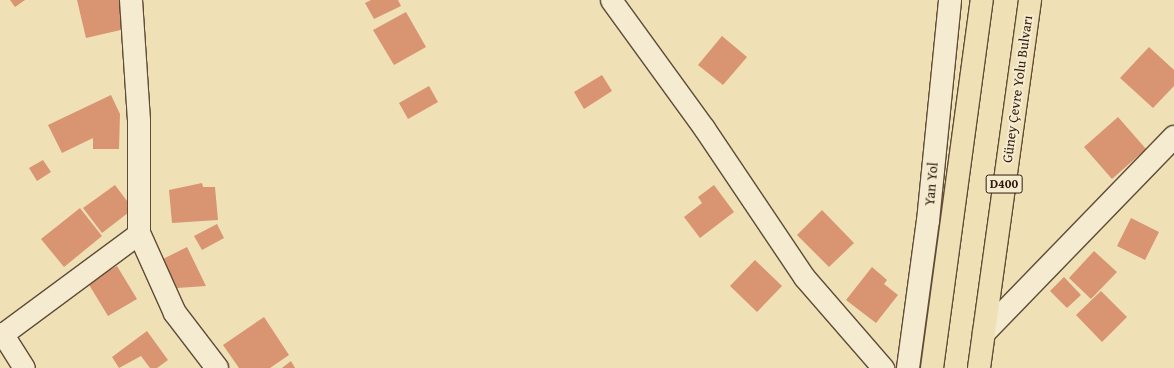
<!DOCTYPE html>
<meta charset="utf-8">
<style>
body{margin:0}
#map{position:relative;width:1174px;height:368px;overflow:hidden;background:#efe0b6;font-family:"Gentium Book Plus",serif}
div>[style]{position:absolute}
.building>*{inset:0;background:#d99472}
.roads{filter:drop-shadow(1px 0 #5e4c36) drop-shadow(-1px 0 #5e4c36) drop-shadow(0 1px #5e4c36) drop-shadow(0 -1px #5e4c36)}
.minor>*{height:21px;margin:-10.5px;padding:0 10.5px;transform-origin:10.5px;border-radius:10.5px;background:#f5ebd0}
.tertiary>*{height:22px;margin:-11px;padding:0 11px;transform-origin:11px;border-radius:11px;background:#f5ebd0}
.trunk>*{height:22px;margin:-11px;padding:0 11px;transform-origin:11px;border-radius:11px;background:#efe0b6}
span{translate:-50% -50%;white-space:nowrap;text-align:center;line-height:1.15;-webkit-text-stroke:4px #f5ebd0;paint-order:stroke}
.shield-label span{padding:1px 3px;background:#f5ebd0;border:1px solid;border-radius:3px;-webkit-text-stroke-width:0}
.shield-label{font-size:13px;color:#2e1a0b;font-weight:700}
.street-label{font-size:14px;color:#2e1a0b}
</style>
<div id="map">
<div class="building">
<i style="clip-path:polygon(10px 0,25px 0,15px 7px)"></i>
<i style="clip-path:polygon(77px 0,119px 0,125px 29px,86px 38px)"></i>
<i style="clip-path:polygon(371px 0,398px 0,401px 6px,374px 19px,365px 3px)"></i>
<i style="clip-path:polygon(406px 12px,426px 47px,394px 65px,373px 30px)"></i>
<i style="clip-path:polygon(722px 36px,747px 57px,723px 85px,698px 65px)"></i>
<i style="clip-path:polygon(1149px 47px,1174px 70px,1174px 86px,1153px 108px,1120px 78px)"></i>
<i style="clip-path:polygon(602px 75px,612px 91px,584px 109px,574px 92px)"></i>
<i style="clip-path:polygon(429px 86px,438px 102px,408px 119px,399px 103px)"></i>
<i style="clip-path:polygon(111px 95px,120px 114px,119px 149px,93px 149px,93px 138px,62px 153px,48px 125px)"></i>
<i style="clip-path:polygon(1118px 117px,1146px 149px,1112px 179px,1084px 147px)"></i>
<i style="clip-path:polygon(43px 160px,51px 172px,37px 181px,29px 168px)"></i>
<i style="clip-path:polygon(202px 183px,203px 187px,215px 187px,218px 220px,172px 223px,169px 190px)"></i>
<i style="clip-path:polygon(115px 185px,133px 209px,102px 233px,83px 208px)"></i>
<i style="clip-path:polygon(714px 185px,734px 212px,700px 238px,684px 217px,702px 203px,698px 197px)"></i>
<i style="clip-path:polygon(80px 208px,102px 236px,64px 267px,41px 239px)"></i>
<i style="clip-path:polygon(822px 210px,854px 243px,829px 267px,797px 235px)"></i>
<i style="clip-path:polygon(1131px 218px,1159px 232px,1145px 260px,1117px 246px)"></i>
<i style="clip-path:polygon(217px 224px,224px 238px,202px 250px,194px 236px)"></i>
<i style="clip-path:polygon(187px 247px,206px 286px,177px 288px,163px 259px)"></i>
<i style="clip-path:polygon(1094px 251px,1117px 272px,1091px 299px,1069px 278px)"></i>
<i style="clip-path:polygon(755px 260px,782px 286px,757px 312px,730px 286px)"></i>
<i style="clip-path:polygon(117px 266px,137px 299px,108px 316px,88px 283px)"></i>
<i style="clip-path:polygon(872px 267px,887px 280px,884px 284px,898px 295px,876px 323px,846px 300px)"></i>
<i style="clip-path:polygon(1064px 277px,1081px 295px,1067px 308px,1050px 291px)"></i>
<i style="clip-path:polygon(1101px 291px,1127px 317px,1102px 342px,1076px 315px)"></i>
<i style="clip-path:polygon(264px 317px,289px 355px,270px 368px,239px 368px,223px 345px)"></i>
<i style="clip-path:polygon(147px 331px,168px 360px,157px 368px,150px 368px,141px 356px,119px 368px,112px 357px)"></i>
<i style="clip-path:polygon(291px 361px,295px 368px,282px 368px)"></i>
</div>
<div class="roads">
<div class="minor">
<i style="left:611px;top:0;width:158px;rotate:54deg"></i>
<i style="left:704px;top:128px;width:179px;rotate:56.1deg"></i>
<i style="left:804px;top:277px;width:121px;rotate:49deg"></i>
<i style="left:2px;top:333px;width:41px;rotate:57.8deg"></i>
<i style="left:0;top:336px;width:173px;rotate:-36.5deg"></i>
</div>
<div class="tertiary">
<i style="left:131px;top:0;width:121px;rotate:86.2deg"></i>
<i style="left:139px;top:121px;width:112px;rotate:90deg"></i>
<i style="left:139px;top:233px;width:88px;rotate:65.8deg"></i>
<i style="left:175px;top:313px;width:69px;rotate:52.6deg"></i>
<i style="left:984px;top:333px;width:273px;rotate:-45.9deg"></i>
<i style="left:908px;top:368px;width:148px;rotate:-82.3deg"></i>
<i style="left:928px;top:221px;width:222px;rotate:-84.3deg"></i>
</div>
<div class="trunk">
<i style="left:932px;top:368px;width:371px;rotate:-82.3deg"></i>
<i style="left:979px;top:368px;width:372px;rotate:-82.1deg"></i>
</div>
</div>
<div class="shield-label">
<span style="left:1004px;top:184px">D400</span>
</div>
<div class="street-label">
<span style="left:1017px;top:89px;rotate:-82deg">Güney Çevre Yolu Bulvarı</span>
<span style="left:931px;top:184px;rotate:-85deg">Yan Yol</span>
</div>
</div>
